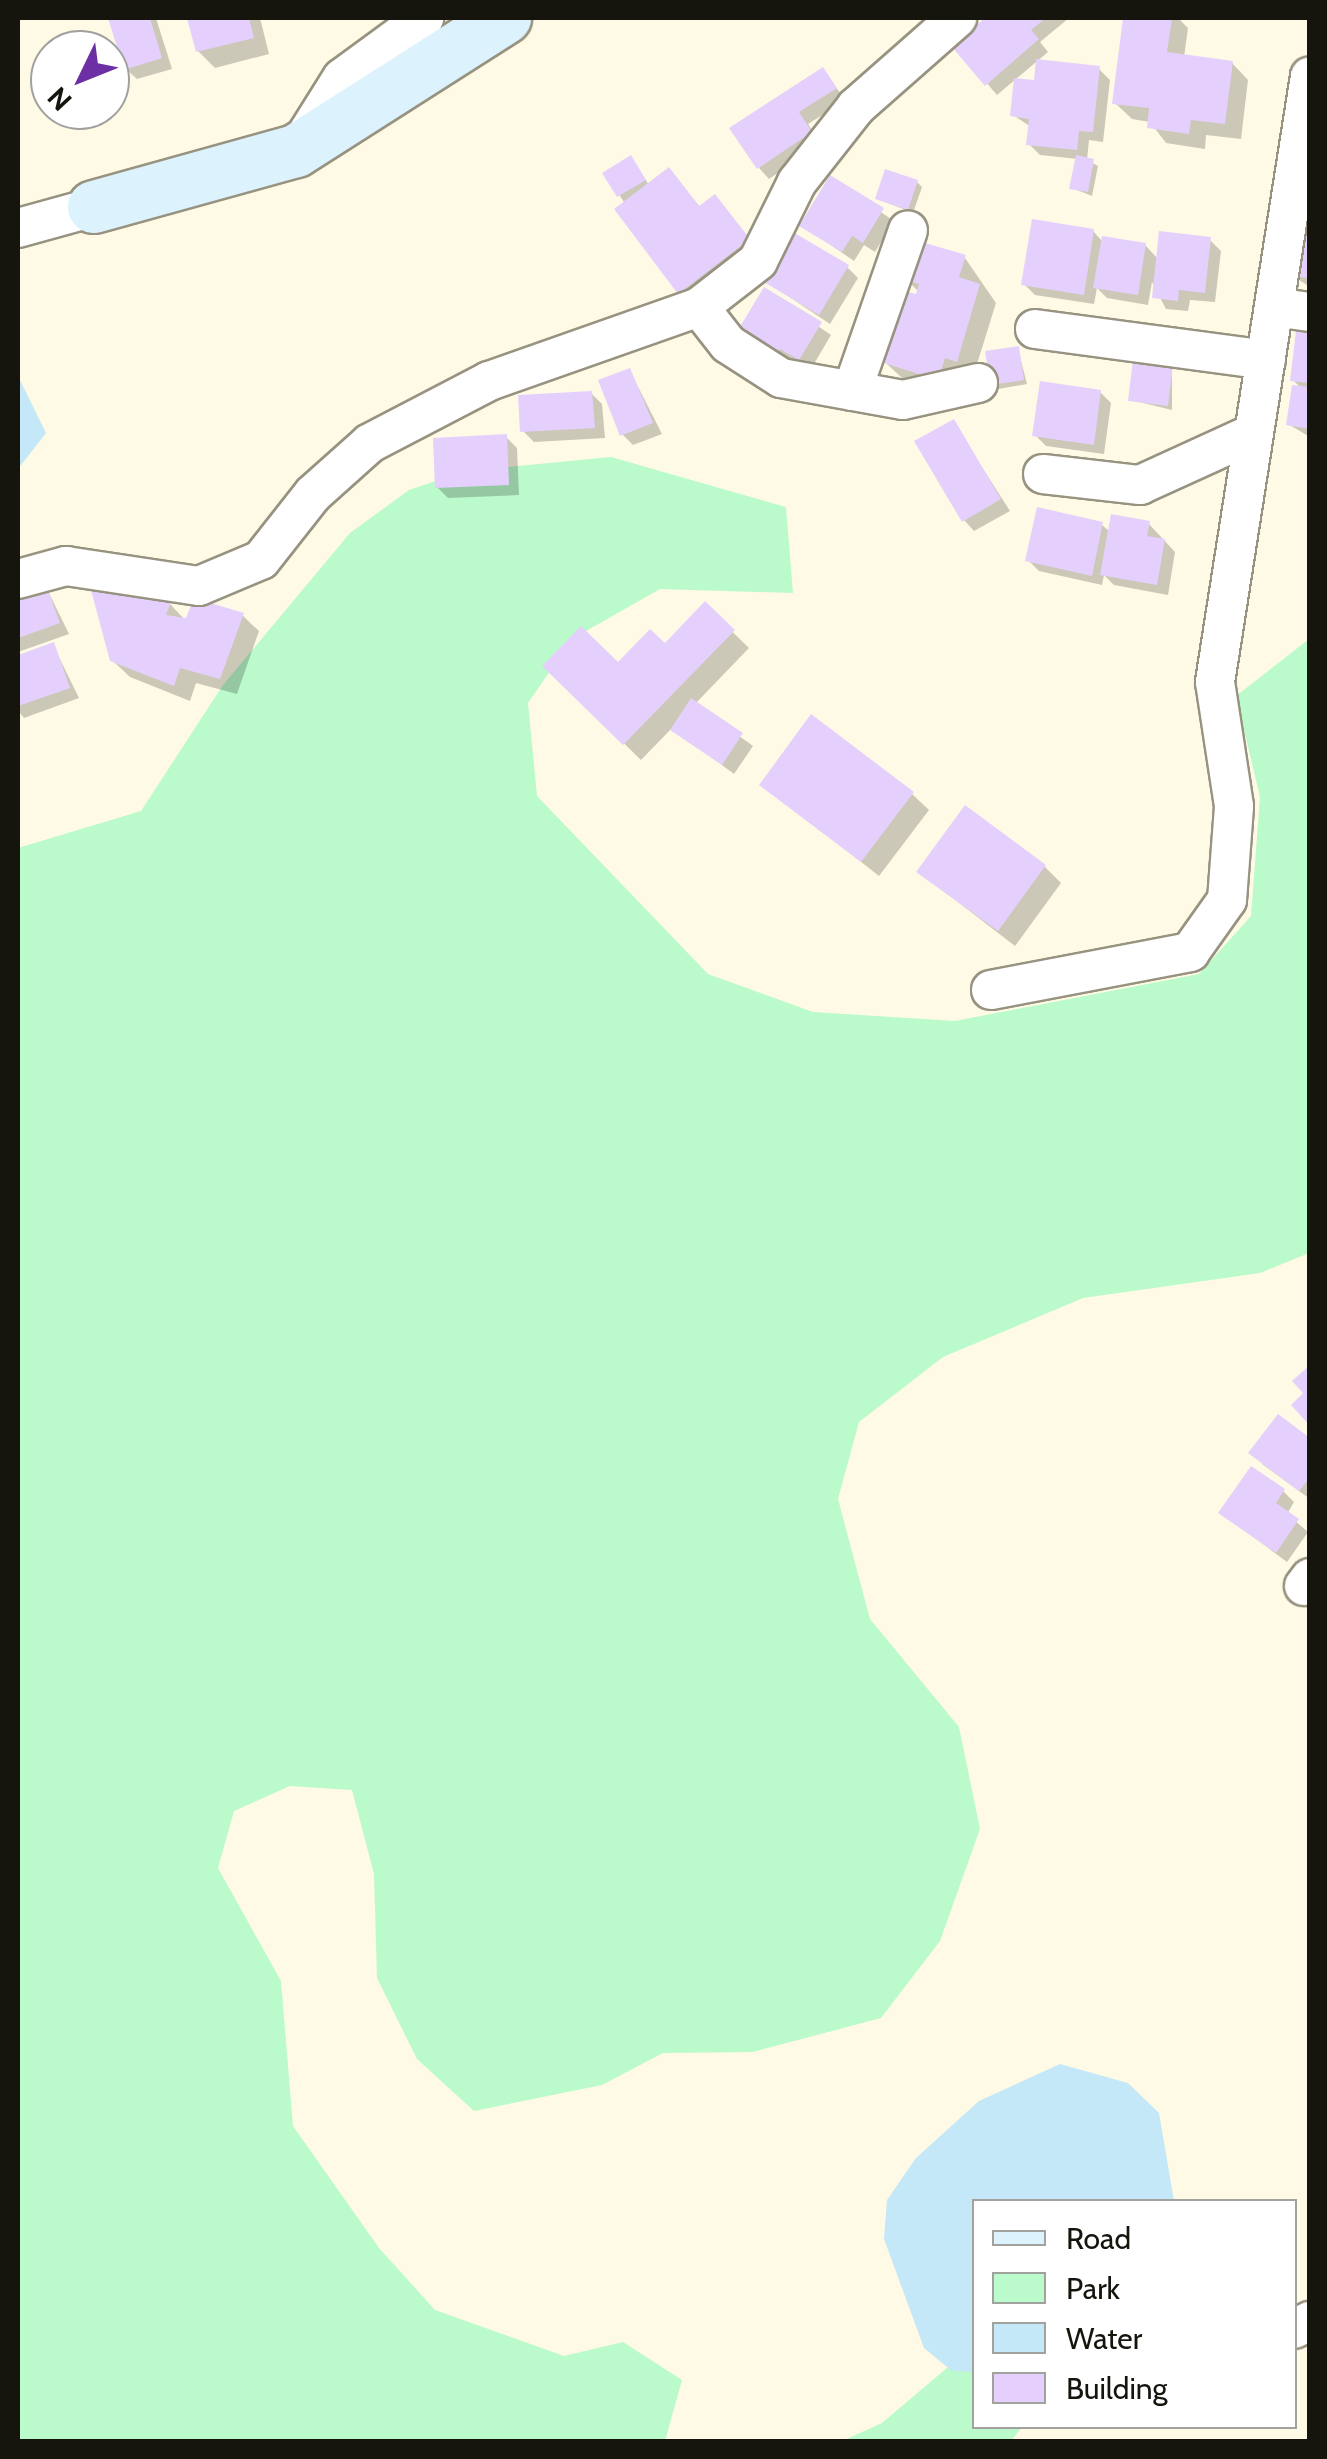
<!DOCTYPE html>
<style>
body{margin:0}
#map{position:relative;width:1327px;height:2459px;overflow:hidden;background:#fefae5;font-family:Cabin,sans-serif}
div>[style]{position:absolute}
.green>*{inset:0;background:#bbfacb}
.water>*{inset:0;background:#c4e8f7}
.shadow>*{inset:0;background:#0003}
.building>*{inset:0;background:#e5d0fd}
.roads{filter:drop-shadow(2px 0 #979380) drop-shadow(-2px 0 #979380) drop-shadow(0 2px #979380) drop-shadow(0 -2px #979380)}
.street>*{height:38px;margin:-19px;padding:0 19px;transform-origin:19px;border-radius:19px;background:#fff}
.secondary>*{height:52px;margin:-26px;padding:0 26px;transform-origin:26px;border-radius:26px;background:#dcf2fd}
span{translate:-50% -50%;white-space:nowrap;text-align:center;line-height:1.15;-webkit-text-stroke:10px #fff;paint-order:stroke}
.frame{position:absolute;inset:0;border:20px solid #15140d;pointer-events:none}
.legend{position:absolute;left:972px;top:2199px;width:325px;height:230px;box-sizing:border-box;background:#fff;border:2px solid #a1a19e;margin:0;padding:12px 18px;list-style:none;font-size:30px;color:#15140d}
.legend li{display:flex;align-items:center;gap:20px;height:50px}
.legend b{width:50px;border:2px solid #a1a19e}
.north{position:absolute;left:30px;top:30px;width:100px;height:100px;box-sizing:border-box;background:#fff;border:2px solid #a1a19e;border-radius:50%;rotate:227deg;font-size:28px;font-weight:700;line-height:40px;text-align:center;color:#15140d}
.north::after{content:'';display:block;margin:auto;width:35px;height:45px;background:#6c2fa4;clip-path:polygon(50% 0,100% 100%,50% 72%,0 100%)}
</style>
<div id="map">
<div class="green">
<i style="clip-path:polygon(611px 457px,786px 507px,793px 593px,660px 589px,572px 639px,528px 703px,537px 796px,708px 974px,813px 1012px,955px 1021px,1199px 974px,1251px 916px,1260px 797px,1236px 696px,1309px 639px,1309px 1253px,1260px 1273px,1083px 1298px,943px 1357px,859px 1422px,838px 1499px,870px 1619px,959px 1727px,980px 1829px,940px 1941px,881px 2018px,753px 2052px,663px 2053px,602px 2085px,474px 2111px,417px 2059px,377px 1978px,374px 1874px,352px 1790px,290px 1786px,234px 1811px,218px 1868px,281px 1981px,293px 2126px,379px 2248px,435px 2310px,564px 2356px,623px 2342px,682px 2380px,665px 2441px,18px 2442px,18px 848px,141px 811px,223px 685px,350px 533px,409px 490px,465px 471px)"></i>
<i style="clip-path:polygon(974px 2345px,974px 2426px,1022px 2427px,1011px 2441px,840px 2442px,882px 2423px)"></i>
</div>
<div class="water">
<i style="clip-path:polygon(18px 376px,46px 433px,18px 469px)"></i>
<i style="clip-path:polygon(1060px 2064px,1128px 2083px,1159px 2113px,1174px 2201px,974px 2202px,974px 2372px,952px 2371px,924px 2348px,884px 2239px,887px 2200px,916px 2158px,979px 2101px)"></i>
</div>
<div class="shadow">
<i style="clip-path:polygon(110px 18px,156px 18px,172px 69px,137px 79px,126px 69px)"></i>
<i style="clip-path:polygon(190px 18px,260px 18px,269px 54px,215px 68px,198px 51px)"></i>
<i style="clip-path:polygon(988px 18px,1069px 18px,1040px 42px,1048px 52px,997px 95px,955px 46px)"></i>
<i style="clip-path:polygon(1126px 18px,1178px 18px,1188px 28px,1184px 57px,1232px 63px,1248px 80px,1241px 139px,1206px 135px,1205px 149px,1166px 143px,1150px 122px,1132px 119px,1115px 103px)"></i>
<i style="clip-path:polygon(1099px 69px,1110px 80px,1103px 142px,1089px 140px,1087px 160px,1098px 166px,1092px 196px,1072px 188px,1078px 159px,1040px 155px,1029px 144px,1031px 127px,1013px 115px,1036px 83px)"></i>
<i style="clip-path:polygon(822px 70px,846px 100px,808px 124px,821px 144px,769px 179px,759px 168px)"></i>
<i style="clip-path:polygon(635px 163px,649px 185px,669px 170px,701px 208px,715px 197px,764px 256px,696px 308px,605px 174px)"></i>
<i style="clip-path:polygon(831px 178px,894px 221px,875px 252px,864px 245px,854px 261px,802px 225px)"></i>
<i style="clip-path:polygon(917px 182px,922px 187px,913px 213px,878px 199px)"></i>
<i style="clip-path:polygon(1310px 223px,1310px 287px,1291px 275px)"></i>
<i style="clip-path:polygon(1093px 231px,1103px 242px,1145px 245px,1158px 259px,1210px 240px,1221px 251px,1215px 302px,1190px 300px,1188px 311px,1166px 309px,1152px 282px,1148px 305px,1107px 298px,1097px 288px,1094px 304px,1035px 295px,1024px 284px)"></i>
<i style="clip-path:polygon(965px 258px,996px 303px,973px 377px,954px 395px,903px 379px,886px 363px,919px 292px,905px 278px)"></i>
<i style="clip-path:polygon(847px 267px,858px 278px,830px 324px,767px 282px)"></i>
<i style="clip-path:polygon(765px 290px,831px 335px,811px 369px,791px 358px,783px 372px,744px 344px)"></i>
<i style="clip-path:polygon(1310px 335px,1310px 437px,1288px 424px,1302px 389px,1293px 380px)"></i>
<i style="clip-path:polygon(1018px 349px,1027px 384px,998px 389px,993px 384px)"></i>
<i style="clip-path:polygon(1172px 367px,1172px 410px,1131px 400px)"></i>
<i style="clip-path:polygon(630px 371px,662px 434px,633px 445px,622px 434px)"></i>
<i style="clip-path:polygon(1100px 392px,1111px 403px,1104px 454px,1046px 446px,1035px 435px)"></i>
<i style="clip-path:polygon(591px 393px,602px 404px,605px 438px,534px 442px,523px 431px)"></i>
<i style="clip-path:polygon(953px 422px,1010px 511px,974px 531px,964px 520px)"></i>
<i style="clip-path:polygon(506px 437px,517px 448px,519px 495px,448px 498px,437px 487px)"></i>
<i style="clip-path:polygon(1148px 523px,1175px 552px,1168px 595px,1114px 585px,1104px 575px,1102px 585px,1039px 571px,1028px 560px,1102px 525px,1110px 532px)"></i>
<i style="clip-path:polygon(44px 583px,69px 634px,18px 652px,18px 592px)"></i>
<i style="clip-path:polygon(170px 604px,187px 622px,242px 615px,259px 631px,237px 694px,196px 683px,190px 701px,130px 677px,112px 660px)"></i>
<i style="clip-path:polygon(705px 605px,749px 648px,695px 704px,753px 746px,734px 774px,672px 728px,641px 760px,545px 666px,618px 665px,665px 646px)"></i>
<i style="clip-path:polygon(53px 645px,79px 698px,24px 718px,18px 711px,18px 658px)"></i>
<i style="clip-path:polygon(762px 784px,912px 794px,929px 810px,879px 876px)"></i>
<i style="clip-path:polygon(1045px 867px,1061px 883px,1015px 946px,919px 872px)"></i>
<i style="clip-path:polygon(1310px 1442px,1310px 1499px,1262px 1464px)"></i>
<i style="clip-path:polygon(1283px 1491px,1294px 1502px,1287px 1514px,1308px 1532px,1287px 1562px,1221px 1513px)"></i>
</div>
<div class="building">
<i style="clip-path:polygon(108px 18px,150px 18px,162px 58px,124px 70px)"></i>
<i style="clip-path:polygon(187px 18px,249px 18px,254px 38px,196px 52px)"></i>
<i style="clip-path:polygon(985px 18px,1046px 18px,1031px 30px,1039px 39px,985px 86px,951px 46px)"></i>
<i style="clip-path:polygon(1123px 18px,1172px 18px,1167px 52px,1233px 61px,1225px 124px,1191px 120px,1189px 134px,1147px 128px,1149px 108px,1112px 104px)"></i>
<i style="clip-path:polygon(1036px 59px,1100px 66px,1093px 132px,1079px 131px,1077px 150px,1026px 145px,1029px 119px,1010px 116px,1014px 78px,1034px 80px)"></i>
<i style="clip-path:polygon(823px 67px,837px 88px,799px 112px,812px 132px,757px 169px,729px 128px)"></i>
<i style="clip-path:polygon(631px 155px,646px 180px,617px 197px,602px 173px)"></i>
<i style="clip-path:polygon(1076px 155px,1094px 159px,1088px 192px,1069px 189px)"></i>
<i style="clip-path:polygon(669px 167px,699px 206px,715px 194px,750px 239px,678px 294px,614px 209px)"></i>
<i style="clip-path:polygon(885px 169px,918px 180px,908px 210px,875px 199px)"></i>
<i style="clip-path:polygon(830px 175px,884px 208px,863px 243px,852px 236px,842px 252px,799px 226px)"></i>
<i style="clip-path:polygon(1032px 219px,1094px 229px,1084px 295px,1021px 285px)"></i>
<i style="clip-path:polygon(1296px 219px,1310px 221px,1310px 278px,1289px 276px)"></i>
<i style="clip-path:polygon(786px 228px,849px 265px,819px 315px,764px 282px,781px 255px)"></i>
<i style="clip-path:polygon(1159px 231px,1211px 237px,1205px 293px,1179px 290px,1178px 301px,1152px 298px)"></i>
<i style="clip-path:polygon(1102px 236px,1146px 243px,1138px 295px,1093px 288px)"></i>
<i style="clip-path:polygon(915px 240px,966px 255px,959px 277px,980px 284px,957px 362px,945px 358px,938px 380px,884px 363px,905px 291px,916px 294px,919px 284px,903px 279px)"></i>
<i style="clip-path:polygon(764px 287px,822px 322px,799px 360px,780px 349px,771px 363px,732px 340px)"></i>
<i style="clip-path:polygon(1296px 331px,1310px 333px,1310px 383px,1290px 381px)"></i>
<i style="clip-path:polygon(1019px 346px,1024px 380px,990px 385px,985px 351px)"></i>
<i style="clip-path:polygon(1133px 360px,1173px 365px,1168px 406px,1128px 401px)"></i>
<i style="clip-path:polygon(630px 368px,653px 423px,620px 436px,598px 380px)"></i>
<i style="clip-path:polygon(1040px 381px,1101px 390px,1094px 445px,1032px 436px)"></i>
<i style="clip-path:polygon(1292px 385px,1310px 387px,1310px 429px,1286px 425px)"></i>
<i style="clip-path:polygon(592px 391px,595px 428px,520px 432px,518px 395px)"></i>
<i style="clip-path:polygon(954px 419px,1001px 499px,962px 522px,914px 441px)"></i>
<i style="clip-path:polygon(507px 434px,509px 485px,435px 488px,433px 438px)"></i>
<i style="clip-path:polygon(1037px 507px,1103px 522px,1092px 576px,1025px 561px)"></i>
<i style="clip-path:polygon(1111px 514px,1150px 521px,1147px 536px,1165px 539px,1157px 585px,1100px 575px)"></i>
<i style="clip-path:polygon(44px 580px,60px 623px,18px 638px,18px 589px)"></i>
<i style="clip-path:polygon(91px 590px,171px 602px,166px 615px,186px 618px,194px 598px,244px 613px,220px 679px,180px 668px,174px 686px,110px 661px)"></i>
<i style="clip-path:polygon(705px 601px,735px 630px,623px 745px,542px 666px,581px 626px,618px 662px,650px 629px,665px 643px)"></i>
<i style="clip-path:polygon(54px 642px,70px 688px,18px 706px,18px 655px)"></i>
<i style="clip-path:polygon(691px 698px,743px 733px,722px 765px,670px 730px)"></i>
<i style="clip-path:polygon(811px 714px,914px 792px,861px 862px,759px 785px)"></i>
<i style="clip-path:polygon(965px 805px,1046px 865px,998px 931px,916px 872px)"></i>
<i style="clip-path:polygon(1310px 1365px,1310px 1426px,1291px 1405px,1303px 1393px,1292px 1381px)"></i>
<i style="clip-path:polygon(1278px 1414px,1310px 1438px,1310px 1478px,1299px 1491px,1248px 1453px)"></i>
<i style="clip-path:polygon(1251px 1466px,1285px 1489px,1276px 1503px,1299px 1519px,1276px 1553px,1218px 1513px)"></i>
</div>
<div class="roads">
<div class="street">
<i style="left:303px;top:140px;width:73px;rotate:-57.8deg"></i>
<i style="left:342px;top:78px;width:102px;rotate:-36.2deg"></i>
<i style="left:18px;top:228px;width:79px;rotate:-15.4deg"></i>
<i style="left:699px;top:307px;width:47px;rotate:51.9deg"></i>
<i style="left:728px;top:344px;width:63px;rotate:32.7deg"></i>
<i style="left:781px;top:378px;width:124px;rotate:10.2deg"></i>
<i style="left:903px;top:400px;width:77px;rotate:-12.8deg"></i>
<i style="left:1274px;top:307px;width:36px;rotate:8deg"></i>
<i style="left:1035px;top:329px;width:233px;rotate:7.6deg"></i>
<i style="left:852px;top:391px;width:170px;rotate:-70.8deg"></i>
<i style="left:1043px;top:474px;width:98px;rotate:6.5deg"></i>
<i style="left:1140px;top:485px;width:125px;rotate:-24.5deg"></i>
<i style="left:18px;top:579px;width:50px;rotate:-15.2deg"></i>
<i style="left:66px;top:566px;width:134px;rotate:8.6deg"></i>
<i style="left:199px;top:586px;width:67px;rotate:-22.8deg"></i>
<i style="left:261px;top:560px;width:84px;rotate:-51.8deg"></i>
<i style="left:313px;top:494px;width:76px;rotate:-41.8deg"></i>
<i style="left:370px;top:443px;width:134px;rotate:-27.5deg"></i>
<i style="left:489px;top:381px;width:223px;rotate:-19.4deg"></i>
<i style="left:699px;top:307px;width:75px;rotate:-37.9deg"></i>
<i style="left:758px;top:261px;width:88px;rotate:-63.7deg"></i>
<i style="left:797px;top:182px;width:95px;rotate:-51.8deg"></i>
<i style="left:856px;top:107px;width:135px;rotate:-41.4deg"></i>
<i style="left:991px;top:990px;width:203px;rotate:-10.8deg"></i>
<i style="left:1190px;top:952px;width:64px;rotate:-54.6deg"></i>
<i style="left:1227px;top:900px;width:94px;rotate:-85.7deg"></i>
<i style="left:1234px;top:806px;width:125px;rotate:-98.7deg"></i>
<i style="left:1215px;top:682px;width:613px;rotate:-81.09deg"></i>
<i style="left:1304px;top:1586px;width:10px;rotate:-53deg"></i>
<i style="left:1294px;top:2329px;width:18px;rotate:-27deg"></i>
</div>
<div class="secondary">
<i style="left:94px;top:207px;width:210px;rotate:-15.5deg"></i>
<i style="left:296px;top:151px;width:248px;rotate:-32.5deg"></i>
</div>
</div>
<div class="frame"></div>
<ul class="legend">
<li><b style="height:12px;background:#dcf2fd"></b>Road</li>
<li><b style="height:28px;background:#bbfacb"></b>Park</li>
<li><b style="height:28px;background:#c4e8f7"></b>Water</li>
<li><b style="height:28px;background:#e5d0fd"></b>Building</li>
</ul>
<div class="north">N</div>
</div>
